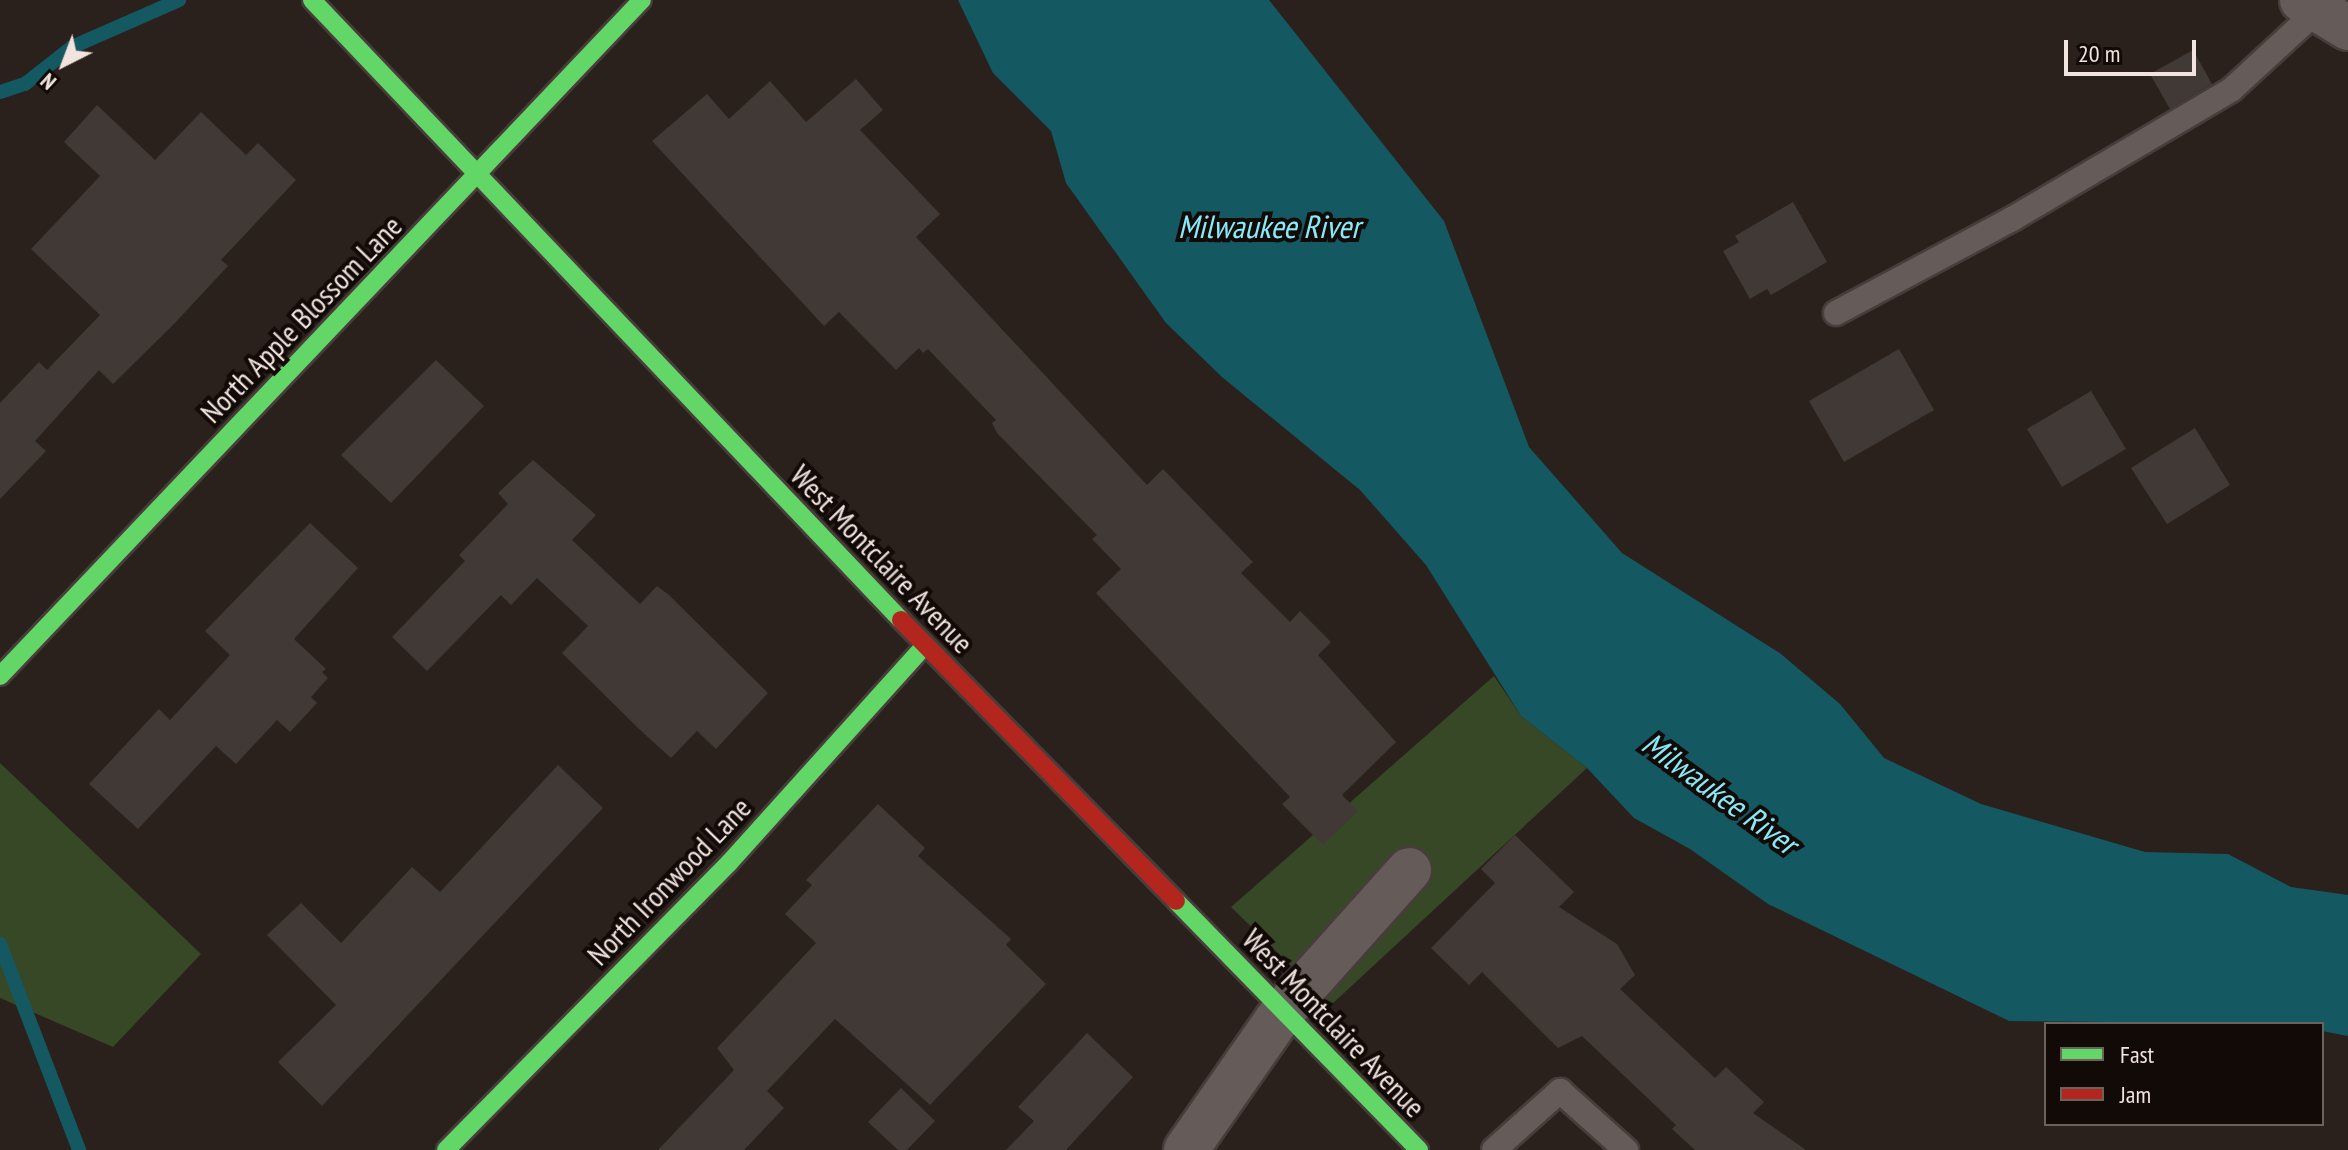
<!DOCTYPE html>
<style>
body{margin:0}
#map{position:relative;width:2348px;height:1150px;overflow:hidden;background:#2a201c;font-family:"PT Sans Narrow",sans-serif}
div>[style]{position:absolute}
.green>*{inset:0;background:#374826}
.water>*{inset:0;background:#145861}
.stream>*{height:14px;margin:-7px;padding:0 7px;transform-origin:7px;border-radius:7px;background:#145861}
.building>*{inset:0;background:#413935}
.roads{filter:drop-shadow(2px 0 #473d3b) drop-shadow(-2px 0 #473d3b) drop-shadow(0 2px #473d3b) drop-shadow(0 -2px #473d3b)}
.lane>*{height:24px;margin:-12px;padding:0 12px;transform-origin:12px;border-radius:12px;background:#655c59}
.street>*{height:44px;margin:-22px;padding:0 22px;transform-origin:22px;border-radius:22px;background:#655c59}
.fast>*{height:18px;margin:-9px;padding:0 9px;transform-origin:9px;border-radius:9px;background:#63d668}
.jam>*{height:18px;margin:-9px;padding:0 9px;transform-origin:9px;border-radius:9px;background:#b3261e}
span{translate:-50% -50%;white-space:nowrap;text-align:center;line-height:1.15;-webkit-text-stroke:8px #120a07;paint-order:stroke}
.street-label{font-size:30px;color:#f1e3de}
.water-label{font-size:32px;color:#87eaf8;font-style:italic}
.legend{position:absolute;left:2044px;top:1022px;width:280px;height:104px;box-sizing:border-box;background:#120a07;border:2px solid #6b615d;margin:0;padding:10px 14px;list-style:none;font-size:24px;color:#f1e3de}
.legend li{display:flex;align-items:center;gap:16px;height:40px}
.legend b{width:40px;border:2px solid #6b615d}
.north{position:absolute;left:24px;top:24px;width:80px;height:80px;-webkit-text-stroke:6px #120a07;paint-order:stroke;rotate:222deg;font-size:22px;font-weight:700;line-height:32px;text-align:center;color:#f1e3de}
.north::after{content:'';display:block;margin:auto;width:28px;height:36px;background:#f1e3de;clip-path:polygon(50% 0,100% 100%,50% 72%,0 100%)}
.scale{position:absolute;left:2064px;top:40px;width:132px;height:36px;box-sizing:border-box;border:4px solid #f1e3de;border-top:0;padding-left:10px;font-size:24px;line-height:28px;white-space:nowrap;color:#f1e3de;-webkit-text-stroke:6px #120a07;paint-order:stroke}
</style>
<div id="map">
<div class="green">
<i style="clip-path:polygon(1494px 676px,1521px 716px,1587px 768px,1331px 1005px,1231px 907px)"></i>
<i style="clip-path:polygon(0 763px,201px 954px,113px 1047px,0 998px)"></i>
</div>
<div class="water">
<i style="clip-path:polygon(958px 0,1269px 0,1444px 221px,1529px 447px,1622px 553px,1781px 654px,1840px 704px,1884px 758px,1981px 804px,2145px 852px,2228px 854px,2291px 887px,2348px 895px,2348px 1036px,2322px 1031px,2322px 1024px,2009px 1021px,1768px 904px,1690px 849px,1634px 818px,1587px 768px,1521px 716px,1426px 565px,1360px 490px,1222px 377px,1166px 323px,1066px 183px,1051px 131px,993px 73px)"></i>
</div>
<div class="stream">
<i style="left:0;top:92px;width:26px;rotate:-18deg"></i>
<i style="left:25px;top:84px;width:60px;rotate:-38.2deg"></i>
<i style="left:72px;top:47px;width:117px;rotate:-23.7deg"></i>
<i style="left:0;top:944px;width:221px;rotate:69deg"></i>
</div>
<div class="building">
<i style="clip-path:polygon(2193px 50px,2212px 84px,2170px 109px,2150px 74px)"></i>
<i style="clip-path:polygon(856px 79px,883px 110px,860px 130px,940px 214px,916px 237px,1147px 485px,1163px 469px,1253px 562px,1241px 573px,1290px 622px,1300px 611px,1331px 642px,1318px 655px,1396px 742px,1342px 795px,1358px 811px,1323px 845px,1282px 804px,1290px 797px,1096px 593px,1121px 569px,1092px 539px,1097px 535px,997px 433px,992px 423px,996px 420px,928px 349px,923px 353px,919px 348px,896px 370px,839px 312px,824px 326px,652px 141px,707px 94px,729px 119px,770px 81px,806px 122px)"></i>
<i style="clip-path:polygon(97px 105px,155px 160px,201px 112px,246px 155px,258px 143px,296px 180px,221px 260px,228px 266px,172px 326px,113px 384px,99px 370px,35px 441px,46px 451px,0 499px,0 403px,39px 362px,47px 370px,100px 315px,31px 249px,100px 176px,64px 142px)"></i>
<i style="clip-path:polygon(1793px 202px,1827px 262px,1771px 295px,1767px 289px,1750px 299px,1723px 251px,1739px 242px,1735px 236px)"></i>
<i style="clip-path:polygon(1899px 349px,1934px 410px,1844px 462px,1809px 401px)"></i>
<i style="clip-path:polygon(436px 360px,484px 406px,391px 503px,341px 455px)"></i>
<i style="clip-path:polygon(2091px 391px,2126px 449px,2062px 487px,2027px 429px)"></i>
<i style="clip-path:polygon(2195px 428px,2230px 485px,2167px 524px,2131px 468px)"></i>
<i style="clip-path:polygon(533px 460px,596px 515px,572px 540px,640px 604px,657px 586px,669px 595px,768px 693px,716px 749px,697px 731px,671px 758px,638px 728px,562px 653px,588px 626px,537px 578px,511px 605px,501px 595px,427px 671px,392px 637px,465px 561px,459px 555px,508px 504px,498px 493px)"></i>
<i style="clip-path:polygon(310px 523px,358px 568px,294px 639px,326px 669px,322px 672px,328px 678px,311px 697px,317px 703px,290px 732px,277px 720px,236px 764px,216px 746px,138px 829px,89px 784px,159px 709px,170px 720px,230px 655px,205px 631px)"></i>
<i style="clip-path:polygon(558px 765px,603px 808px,322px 1106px,278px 1062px,336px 1005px,267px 935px,301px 903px,341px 943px,412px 867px,440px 892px)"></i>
<i style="clip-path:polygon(878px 804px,925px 848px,918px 856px,1011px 939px,1006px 945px,1046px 984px,930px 1105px,835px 1019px,767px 1091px,784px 1108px,744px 1150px,658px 1150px,734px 1070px,717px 1048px,816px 943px,785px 914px,812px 885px,806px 880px)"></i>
<i style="clip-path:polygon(1515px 835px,1574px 892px,1559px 907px,1617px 944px,1635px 975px,1620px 989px,1715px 1078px,1726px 1067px,1764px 1102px,1753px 1113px,1806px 1150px,1695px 1150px,1672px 1129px,1676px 1125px,1582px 1036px,1558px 1048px,1482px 972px,1469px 985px,1431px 948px,1495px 883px,1481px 869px)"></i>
<i style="clip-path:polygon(1087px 1033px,1133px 1077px,1066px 1150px,1006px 1150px,1034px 1121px,1018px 1107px)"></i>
<i style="clip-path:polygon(901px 1088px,935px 1121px,907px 1150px,898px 1150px,868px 1122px)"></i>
</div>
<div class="roads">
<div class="lane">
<i style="left:1836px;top:313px;width:200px;rotate:-28.1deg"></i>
<i style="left:2012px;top:219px;width:254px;rotate:-30.5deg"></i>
<i style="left:2231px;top:90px;width:118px;rotate:-42.6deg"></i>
<i style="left:1494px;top:1150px;width:89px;rotate:-41.8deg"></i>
<i style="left:1560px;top:1091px;width:89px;rotate:41.8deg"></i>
</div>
<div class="street">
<i style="left:2302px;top:0;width:54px;rotate:31.3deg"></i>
<i style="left:1186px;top:1150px;width:169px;rotate:-55.1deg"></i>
<i style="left:1283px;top:1011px;width:189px;rotate:-48.2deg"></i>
</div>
<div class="fast">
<i style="left:312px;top:0;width:855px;rotate:46.47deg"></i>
<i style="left:0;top:676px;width:932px;rotate:-46.48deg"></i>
<i style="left:1176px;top:901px;width:348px;rotate:45.7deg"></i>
<i style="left:446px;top:1150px;width:403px;rotate:-45.4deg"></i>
<i style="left:729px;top:863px;width:293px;rotate:-48deg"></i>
</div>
<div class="jam">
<i style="left:901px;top:620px;width:393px;rotate:45.6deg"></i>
</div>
</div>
<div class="street-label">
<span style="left:301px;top:319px;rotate:-46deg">North Apple Blossom Lane</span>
<span style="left:882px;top:559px;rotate:46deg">West Montclaire Avenue</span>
<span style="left:669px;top:881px;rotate:-46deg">North Ironwood Lane</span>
<span style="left:1334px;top:1023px;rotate:46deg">West Montclaire Avenue</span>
</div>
<div class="water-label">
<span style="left:1269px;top:226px">Milwaukee River</span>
<span style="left:1720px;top:793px;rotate:36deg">Milwaukee River</span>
</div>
<ul class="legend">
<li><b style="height:10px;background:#63d668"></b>Fast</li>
<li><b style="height:10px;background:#b3261e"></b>Jam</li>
</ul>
<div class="north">N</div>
<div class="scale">20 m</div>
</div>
